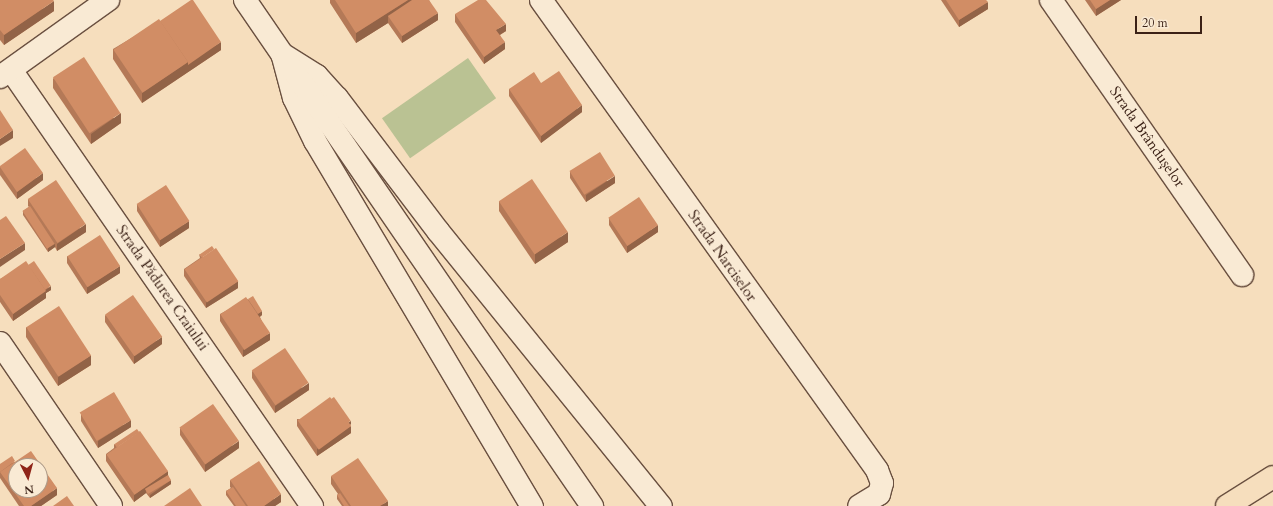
<!DOCTYPE html>
<html>
<head>
<meta charset="utf-8">
<style>
  body { margin:0 }
  #map { position:relative; width:1273px; height:506px; overflow:hidden; background:#f6debd; font-family:Cardo,serif }
  div>[style] { position:absolute }
  .green>* { inset:0; background:#bac293; transform-origin:0 0 }
  .roads { filter:drop-shadow(1px 0 #6a5040) drop-shadow(-1px 0 #6a5040) drop-shadow(0 1px #6a5040) drop-shadow(0 -1px #6a5040) }
  .minor>* { height:22px; margin:-11px; padding:0 11px; transform-origin:11px; border-radius:11px; background:#f9ead4 }
  .secondary>* { height:22px; margin:-11px; padding:0 11px; transform-origin:11px; border-radius:11px; background:#f9ead4 }
  .motorway>* { height:22px; margin:-11px; padding:0 11px; transform-origin:11px; border-radius:11px; background:#f6debd }
  .wall>* { inset:0; background:#b47957 }
  .shaded-wall>* { inset:0; background:#926347 }
  .building>* { inset:0; background:#d18d65; transform-origin:0 0 }
  span { translate:-50% -50%; white-space:nowrap; text-align:center; line-height:1.15; -webkit-text-stroke:3.5px #f9ead4; paint-order:stroke }
  .street-label { font-size:15px; color:#3b2116 }
  .north { position:absolute; left:8px; top:458px; width:40px; height:40px; box-sizing:border-box; background:#f9ead4; border:1px solid #ad9a88; border-radius:50%; rotate:174deg; font-size:11px; font-weight:700; line-height:16px; text-align:center; color:#3b2116 }
  .north::after { content:''; display:block; margin:auto; width:14px; height:18px; background:#8f2418; clip-path:polygon(50% 0,100% 100%,50% 72%,0 100%) }
  .scale { position:absolute; left:1135px; top:16px; width:67px; height:18px; box-sizing:border-box; border:2px solid #3b2116; border-top:0; padding-left:5px; font-size:12px; line-height:14px; white-space:nowrap; color:#3b2116; -webkit-text-stroke:3px #f9ead4; paint-order:stroke }
</style>
</head>
<body>
<div id="map">
  <div class="green">
    <div style="left:468px;top:58px;width:49px;height:105px;rotate:55deg"></div>
  </div>
  <div class="roads">
    <div class="minor">
      <div style="left:541px;top:0;width:578px;rotate:54.44deg"></div>
      <div style="left:877px;top:470px;width:14px;rotate:69deg"></div>
      <div style="left:882px;top:483px;width:11px;rotate:105deg"></div>
      <div style="left:879px;top:494px;width:23px;rotate:149deg"></div>
      <div style="left:1051px;top:0;width:335px;rotate:55.2deg"></div>
      <div style="left:282px;top:54px;width:41px;rotate:32.2deg"></div>
      <div style="left:317px;top:76px;width:30px;rotate:48deg"></div>
      <div style="left:337px;top:98px;width:167px;rotate:52.8deg"></div>
      <div style="left:438px;top:231px;width:354px;rotate:51deg"></div>
      <div style="left:283px;top:57px;width:42px;rotate:75deg"></div>
      <div style="left:294px;top:98px;width:48px;rotate:64deg"></div>
      <div style="left:315px;top:141px;width:425px;rotate:59.3deg"></div>
      <div style="left:11px;top:70px;width:530px;rotate:55.38deg"></div>
      <div style="left:0;top:77px;width:133px;rotate:-35.5deg"></div>
      <div style="left:0;top:343px;width:197px;rotate:55.7deg"></div>
    </div>
    <div class="secondary">
      <div style="left:245px;top:0;width:614px;rotate:55.56deg"></div>
    </div>
    <div class="motorway">
      <div style="left:1227px;top:506px;width:54px;rotate:-32.2deg"></div>
    </div>
  </div>
  <div class="wall">
    <div style="clip-path:polygon(0 0,54px 11px,4px 45px,0 40px)"></div>
    <div style="clip-path:polygon(330px 0,429px 0,438px 20px,402px 43px,388px 23px,356px 43px,330px 3px)"></div>
    <div style="clip-path:polygon(941px 0,986px 0,988px 9px,959px 27px)"></div>
    <div style="clip-path:polygon(1085px 0,1121px 0,1096px 16px)"></div>
    <div style="clip-path:polygon(455px 14px,506px 31px,500px 35px,505px 49px,484px 64px,455px 22px)"></div>
    <div style="clip-path:polygon(160px 21px,221px 50px,142px 103px,113px 59px,113px 49px)"></div>
    <div style="clip-path:polygon(53px 78px,121px 123px,91px 144px,53px 88px)"></div>
    <div style="clip-path:polygon(541px 83px,582px 112px,541px 143px,509px 96px,509px 89px)"></div>
    <div style="clip-path:polygon(0 166px,43px 180px,17px 199px,0 175px)"></div>
    <div style="clip-path:polygon(570px 171px,615px 183px,586px 202px,570px 178px)"></div>
    <div style="clip-path:polygon(28px 199px,86px 232px,57px 251px,55px 247px,48px 252px,23px 215px,23px 211px,29px 207px,28px 206px)"></div>
    <div style="clip-path:polygon(499px 201px,568px 242px,535px 264px,499px 211px)"></div>
    <div style="clip-path:polygon(137px 204px,189px 228px,160px 247px,137px 211px)"></div>
    <div style="clip-path:polygon(609px 218px,658px 232px,627px 253px,609px 225px)"></div>
    <div style="clip-path:polygon(199px 254px,238px 288px,206px 308px,184px 276px,184px 269px,200px 258px)"></div>
    <div style="clip-path:polygon(67px 256px,120px 273px,87px 294px,67px 263px)"></div>
    <div style="clip-path:polygon(28px 265px,51px 290px,46px 293px,46px 298px,13px 321px,0 302px,0 279px)"></div>
    <div style="clip-path:polygon(248px 299px,262px 315px,260px 317px,270px 340px,243px 357px,220px 321px,220px 314px)"></div>
    <div style="clip-path:polygon(105px 315px,162px 344px,134px 364px,105px 322px)"></div>
    <div style="clip-path:polygon(26px 327px,91px 365px,58px 386px,26px 337px)"></div>
    <div style="clip-path:polygon(252px 371px,309px 390px,275px 413px,252px 378px)"></div>
    <div style="clip-path:polygon(81px 414px,131px 427px,98px 448px,81px 421px)"></div>
    <div style="clip-path:polygon(297px 419px,351px 424px,350px 425px,351px 433px,317px 456px,297px 426px)"></div>
    <div style="clip-path:polygon(180px 428px,239px 448px,205px 472px,180px 435px)"></div>
    <div style="clip-path:polygon(114px 444px,168px 475px,171px 484px,150px 498px,146px 493px,134px 502px,106px 461px,106px 454px,114px 448px)"></div>
    <div style="clip-path:polygon(15px 462px,57px 495px,41px 506px,19px 506px,0 478px,0 464px)"></div>
    <div style="clip-path:polygon(331px 476px,388px 506px,342px 506px,337px 499px,337px 495px,338px 494px,331px 484px)"></div>
    <div style="clip-path:polygon(230px 480px,281px 502px,275px 506px,234px 506px,226px 495px,226px 491px,231px 488px,230px 487px)"></div>
  </div>
  <div class="shaded-wall">
    <div style="clip-path:polygon(408px 0,423px 0,388px 16px,388px 23px,356px 43px,356px 33px)"></div>
    <div style="clip-path:polygon(1110px 0,1121px 0,1096px 16px,1096px 9px)"></div>
    <div style="clip-path:polygon(54px 1px,54px 11px,4px 45px,4px 35px)"></div>
    <div style="clip-path:polygon(988px 2px,988px 9px,959px 27px,959px 20px)"></div>
    <div style="clip-path:polygon(438px 13px,438px 20px,402px 43px,402px 36px)"></div>
    <div style="clip-path:polygon(506px 24px,506px 31px,496px 37px,496px 30px)"></div>
    <div style="clip-path:polygon(221px 42px,221px 50px,142px 103px,142px 93px,188px 62px)"></div>
    <div style="clip-path:polygon(505px 42px,505px 49px,484px 64px,484px 57px)"></div>
    <div style="clip-path:polygon(582px 105px,582px 112px,541px 143px,541px 136px)"></div>
    <div style="clip-path:polygon(121px 113px,121px 123px,91px 144px,91px 134px)"></div>
    <div style="clip-path:polygon(13px 130px,13px 138px,0 146px,0 139px)"></div>
    <div style="clip-path:polygon(43px 173px,43px 180px,17px 199px,17px 192px)"></div>
    <div style="clip-path:polygon(615px 176px,615px 183px,586px 202px,586px 195px)"></div>
    <div style="clip-path:polygon(189px 221px,189px 228px,160px 247px,160px 240px)"></div>
    <div style="clip-path:polygon(86px 224px,86px 232px,57px 251px,57px 244px)"></div>
    <div style="clip-path:polygon(658px 225px,658px 232px,627px 253px,627px 246px)"></div>
    <div style="clip-path:polygon(568px 232px,568px 242px,535px 264px,535px 254px)"></div>
    <div style="clip-path:polygon(25px 243px,25px 250px,0 267px,0 259px)"></div>
    <div style="clip-path:polygon(55px 244px,55px 247px,48px 252px,48px 248px)"></div>
    <div style="clip-path:polygon(120px 266px,120px 273px,87px 294px,87px 287px)"></div>
    <div style="clip-path:polygon(238px 281px,238px 288px,206px 308px,206px 301px)"></div>
    <div style="clip-path:polygon(51px 286px,51px 290px,46px 293px,46px 298px,13px 321px,13px 314px)"></div>
    <div style="clip-path:polygon(262px 311px,262px 315px,256px 319px,256px 315px)"></div>
    <div style="clip-path:polygon(270px 333px,270px 340px,243px 357px,243px 350px)"></div>
    <div style="clip-path:polygon(162px 337px,162px 344px,134px 364px,134px 356px)"></div>
    <div style="clip-path:polygon(91px 355px,91px 365px,58px 386px,58px 376px)"></div>
    <div style="clip-path:polygon(309px 383px,309px 390px,275px 413px,275px 406px)"></div>
    <div style="clip-path:polygon(131px 420px,131px 427px,98px 448px,98px 441px)"></div>
    <div style="clip-path:polygon(351px 421px,351px 424px,346px 427px,346px 424px)"></div>
    <div style="clip-path:polygon(351px 426px,351px 433px,317px 456px,317px 449px)"></div>
    <div style="clip-path:polygon(239px 441px,239px 448px,205px 472px,205px 464px)"></div>
    <div style="clip-path:polygon(168px 471px,168px 479px,146px 490px,146px 493px,134px 502px,134px 495px)"></div>
    <div style="clip-path:polygon(171px 480px,171px 484px,150px 498px,150px 495px)"></div>
    <div style="clip-path:polygon(57px 488px,57px 495px,41px 506px,31px 506px)"></div>
    <div style="clip-path:polygon(281px 494px,281px 502px,275px 506px,264px 506px)"></div>
    <div style="clip-path:polygon(388px 501px,388px 506px,380px 506px)"></div>
  </div>
  <div class="building">
    <div style="clip-path:polygon(0 0,53px 0,54px 1px,4px 35px,0 30px)"></div>
    <div style="clip-path:polygon(191px 0,193px 0,221px 42px,188px 65px,188px 62px,160px 21px)"></div>
    <div style="clip-path:polygon(335px 0,408px 0,356px 33px)"></div>
    <div style="clip-path:polygon(412px 0,429px 0,438px 13px,402px 36px,388px 16px)"></div>
    <div style="clip-path:polygon(478px 0,486px 0,506px 24px,496px 30px,505px 42px,484px 57px,455px 14px)"></div>
    <div style="clip-path:polygon(946px 0,986px 0,988px 2px,959px 20px)"></div>
    <div style="clip-path:polygon(1090px 0,1110px 0,1096px 9px)"></div>
    <div style="left:159px;top:19px;width:52px;height:55px;rotate:56deg"></div>
    <div style="left:84px;top:57px;width:67px;height:37px;rotate:57deg"></div>
    <div style="clip-path:polygon(559px 71px,582px 105px,541px 136px,509px 89px,534px 72px,541px 83px)"></div>
    <div style="clip-path:polygon(0 110px,13px 130px,0 139px)"></div>
    <div style="clip-path:polygon(25px 148px,43px 173px,17px 192px,0 167px,0 166px)"></div>
    <div style="left:600px;top:152px;width:28px;height:36px;rotate:58deg"></div>
    <div style="left:532px;top:179px;width:64px;height:40px;rotate:56deg"></div>
    <div style="left:56px;top:180px;width:53px;height:34px;rotate:56deg"></div>
    <div style="left:166px;top:185px;width:43px;height:35px;rotate:57deg"></div>
    <div style="left:639px;top:197px;width:34px;height:37px;rotate:56deg"></div>
    <div style="left:30px;top:206px;width:45px;height:9px;rotate:57deg"></div>
    <div style="clip-path:polygon(6px 216px,25px 243px,0 259px,0 220px)"></div>
    <div style="left:100px;top:235px;width:37px;height:39px;rotate:57deg"></div>
    <div style="left:212px;top:246px;width:4px;height:15px;rotate:56deg"></div>
    <div style="left:216px;top:248px;width:40px;height:38px;rotate:56deg"></div>
    <div style="clip-path:polygon(26px 261px,46px 291px,13px 314px,0 295px,0 279px)"></div>
    <div style="left:34px;top:261px;width:30px;height:7px;rotate:56deg"></div>
    <div style="left:133px;top:295px;width:51px;height:34px;rotate:55deg"></div>
    <div style="clip-path:polygon(253px 296px,262px 311px,258px 314px,248px 299px)"></div>
    <div style="left:246px;top:297px;width:43px;height:31px;rotate:56deg"></div>
    <div style="left:59px;top:306px;width:59px;height:39px;rotate:57deg"></div>
    <div style="left:285px;top:348px;width:42px;height:40px;rotate:56deg"></div>
    <div style="left:114px;top:392px;width:33px;height:40px;rotate:59deg"></div>
    <div style="left:330px;top:397px;width:36px;height:40px;rotate:54deg"></div>
    <div style="left:334px;top:397px;width:29px;height:4px;rotate:55deg"></div>
    <div style="left:213px;top:404px;width:45px;height:41px;rotate:55deg"></div>
    <div style="left:137px;top:429px;width:4px;height:27px;rotate:56deg"></div>
    <div style="left:140px;top:431px;width:49px;height:41px;rotate:55deg"></div>
    <div style="clip-path:polygon(evenodd,31px 451px,57px 488px,31px 506px,24px 506px,0 472px,31px 451px,16px 466px,40px 466px,40px 490px,16px 490px,16px 466px)"></div>
    <div style="clip-path:polygon(12px 456px,15px 461px,0 472px,0 475px,0 464px)"></div>
    <div style="clip-path:polygon(358px 458px,388px 501px,380px 506px,351px 506px,331px 476px)"></div>
    <div style="clip-path:polygon(259px 461px,281px 494px,264px 506px,248px 506px,230px 480px)"></div>
    <div style="left:168px;top:475px;width:6px;height:27px;rotate:59deg"></div>
    <div style="clip-path:polygon(233px 487px,246px 506px,236px 506px,226px 491px)"></div>
    <div style="clip-path:polygon(190px 488px,202px 506px,164px 506px)"></div>
    <div style="clip-path:polygon(340px 493px,349px 506px,344px 506px,337px 495px)"></div>
    <div style="clip-path:polygon(67px 496px,74px 506px,53px 506px)"></div>
  </div>
  <div class="street-label">
    <span style="left:1147px;top:137px;rotate:55deg">Strada Brândușelor</span>
    <span style="left:722px;top:256px;rotate:55deg">Strada Narciselor</span>
    <span style="left:162px;top:288px;rotate:55deg">Strada Pădurea Craiului</span>
  </div>
  <div class="north">N</div>
  <div class="scale">20 m</div>
</div>
</body>
</html>
